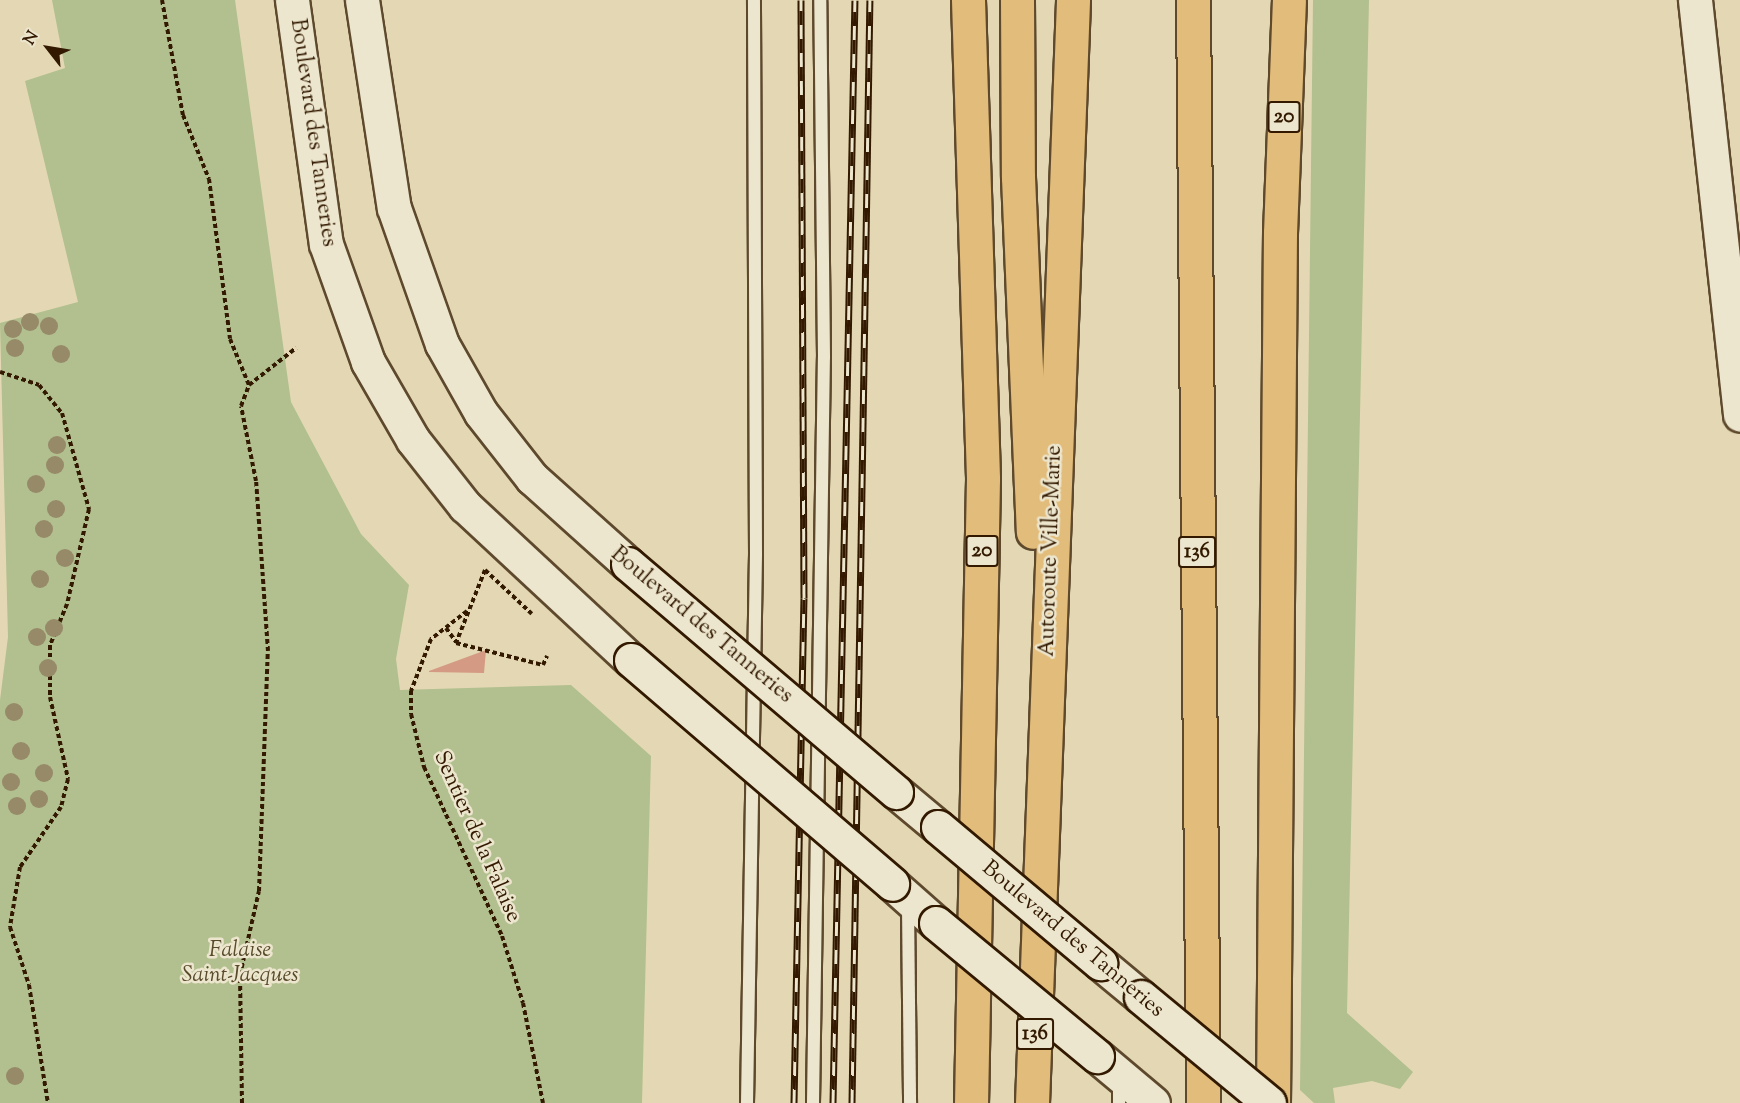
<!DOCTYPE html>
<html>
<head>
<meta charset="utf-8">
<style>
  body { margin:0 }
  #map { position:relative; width:1740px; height:1103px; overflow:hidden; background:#e3d8b3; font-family:"Sorts Mill Goudy",serif }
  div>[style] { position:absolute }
  .green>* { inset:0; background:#b2bf8e }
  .building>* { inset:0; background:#d59a84 }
  .path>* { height:4px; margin-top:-2px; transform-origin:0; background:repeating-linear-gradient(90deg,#321900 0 4.5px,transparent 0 7.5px) }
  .roads { filter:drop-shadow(2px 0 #5e492d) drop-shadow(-2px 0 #5e492d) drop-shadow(0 2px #5e492d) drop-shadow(0 -2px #5e492d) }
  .lane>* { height:12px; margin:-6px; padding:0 6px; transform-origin:6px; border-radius:6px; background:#ede6ce }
  .secondary>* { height:33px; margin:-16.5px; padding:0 16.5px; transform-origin:16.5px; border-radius:16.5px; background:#ede6ce }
  .highway>* { height:33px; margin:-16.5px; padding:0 16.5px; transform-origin:16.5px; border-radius:16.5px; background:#e2bc7a }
  .rail>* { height:7px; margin-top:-3.5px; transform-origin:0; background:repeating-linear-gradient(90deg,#ede6ce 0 14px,#321900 0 28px); box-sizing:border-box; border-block:2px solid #321900 }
  .bridges { filter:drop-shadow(2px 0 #321900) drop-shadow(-2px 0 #321900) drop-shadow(0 2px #321900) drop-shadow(0 -2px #321900) }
  .secondary-bridge>* { height:33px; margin:-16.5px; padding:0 16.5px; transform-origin:16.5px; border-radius:16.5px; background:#ede6ce }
  .trees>* { width:18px; height:18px; margin:-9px; border-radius:50%; background:#978a68 }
  span { translate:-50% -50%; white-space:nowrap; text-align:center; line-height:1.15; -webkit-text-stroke:5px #ede6ce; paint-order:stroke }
  .shield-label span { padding:2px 4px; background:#ede6ce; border:2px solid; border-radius:4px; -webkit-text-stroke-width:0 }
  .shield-label { font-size:21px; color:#321900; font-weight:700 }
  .street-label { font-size:22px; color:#321900 }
  .park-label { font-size:22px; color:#584b2b; font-style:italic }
  .north { position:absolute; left:18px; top:18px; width:60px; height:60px; -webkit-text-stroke:4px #ede6ce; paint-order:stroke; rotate:301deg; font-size:16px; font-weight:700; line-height:24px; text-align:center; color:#321900 }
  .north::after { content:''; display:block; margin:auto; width:21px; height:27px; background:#321900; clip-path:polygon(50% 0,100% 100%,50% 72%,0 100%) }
</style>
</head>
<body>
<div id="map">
  <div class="green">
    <div style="clip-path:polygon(52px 0,235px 0,291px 402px,361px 534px,409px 585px,396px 659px,400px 690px,571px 685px,651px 756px,642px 1103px,0 1103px,0 700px,8px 637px,0 323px,78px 302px,25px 81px,65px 68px)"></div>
    <div style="clip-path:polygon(1313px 0,1369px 0,1347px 1013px,1413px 1072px,1400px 1089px,1372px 1081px,1333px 1088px,1335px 1103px,1314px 1103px,1300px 1090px)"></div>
  </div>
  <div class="building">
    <div style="clip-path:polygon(486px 650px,484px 673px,429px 672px,429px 671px)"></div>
  </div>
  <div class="path">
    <div style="left:162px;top:0;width:117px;rotate:79.7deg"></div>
    <div style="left:183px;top:115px;width:69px;rotate:67.9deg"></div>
    <div style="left:209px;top:179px;width:161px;rotate:82.5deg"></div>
    <div style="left:230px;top:339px;width:50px;rotate:67.6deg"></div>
    <div style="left:0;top:372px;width:41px;rotate:18.4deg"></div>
    <div style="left:39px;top:385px;width:36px;rotate:51deg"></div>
    <div style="left:62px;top:413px;width:100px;rotate:74.3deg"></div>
    <div style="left:89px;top:509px;width:98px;rotate:103deg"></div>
    <div style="left:67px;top:604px;width:44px;rotate:112.5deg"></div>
    <div style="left:50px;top:645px;width:52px;rotate:90deg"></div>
    <div style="left:50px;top:697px;width:84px;rotate:77.6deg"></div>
    <div style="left:68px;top:779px;width:29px;rotate:104deg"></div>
    <div style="left:61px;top:807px;width:73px;rotate:124.3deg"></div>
    <div style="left:20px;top:867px;width:61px;rotate:99.5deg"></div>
    <div style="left:10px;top:927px;width:61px;rotate:71.9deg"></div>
    <div style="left:29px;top:985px;width:120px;rotate:80.9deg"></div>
    <div style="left:485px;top:570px;width:64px;rotate:43.1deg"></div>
    <div style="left:485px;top:570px;width:79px;rotate:111.7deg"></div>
    <div style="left:456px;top:643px;width:90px;rotate:14.2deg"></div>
    <div style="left:543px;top:665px;width:10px;rotate:-66deg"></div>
    <div style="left:467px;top:611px;width:46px;rotate:142.1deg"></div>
    <div style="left:431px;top:639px;width:56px;rotate:111deg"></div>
    <div style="left:411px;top:691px;width:23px;rotate:90deg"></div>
    <div style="left:411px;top:714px;width:55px;rotate:76.2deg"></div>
    <div style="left:424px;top:767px;width:186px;rotate:65.2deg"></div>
    <div style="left:502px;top:936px;width:70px;rotate:72.6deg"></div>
    <div style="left:523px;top:1003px;width:102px;rotate:78.7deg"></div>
    <div style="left:446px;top:628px;width:17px;rotate:54deg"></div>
    <div style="left:242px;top:1103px;width:128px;rotate:-90.9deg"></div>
    <div style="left:240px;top:975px;width:86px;rotate:-77.3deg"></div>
    <div style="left:259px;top:891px;width:240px;rotate:-87.9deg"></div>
    <div style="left:268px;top:651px;width:170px;rotate:-94deg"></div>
    <div style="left:256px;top:481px;width:76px;rotate:-101.3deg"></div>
    <div style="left:241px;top:406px;width:22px;rotate:-69deg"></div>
    <div style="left:249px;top:385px;width:60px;rotate:-38.2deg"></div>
  </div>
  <div class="roads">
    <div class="lane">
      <div style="left:908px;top:905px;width:198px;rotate:89.4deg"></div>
      <div style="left:747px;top:1103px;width:549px;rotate:-89.06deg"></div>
      <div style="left:756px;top:554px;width:554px;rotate:-90.21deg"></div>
      <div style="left:813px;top:1103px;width:746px;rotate:-89.16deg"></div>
      <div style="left:824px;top:357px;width:357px;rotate:-90.6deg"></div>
      <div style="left:1119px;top:1103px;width:23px;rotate:-90deg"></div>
    </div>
    <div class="secondary">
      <div style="left:292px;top:0;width:246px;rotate:82.1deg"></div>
      <div style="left:326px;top:244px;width:125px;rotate:70.4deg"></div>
      <div style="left:368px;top:362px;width:90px;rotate:60deg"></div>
      <div style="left:413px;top:440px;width:84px;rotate:51.8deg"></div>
      <div style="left:465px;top:506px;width:226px;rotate:42.9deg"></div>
      <div style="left:362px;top:0;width:210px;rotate:81.3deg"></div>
      <div style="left:394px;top:208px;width:144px;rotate:70.6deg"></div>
      <div style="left:442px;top:344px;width:79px;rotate:60.5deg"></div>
      <div style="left:481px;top:413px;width:83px;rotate:51.9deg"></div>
      <div style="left:532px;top:478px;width:129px;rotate:41.9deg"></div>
      <div style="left:1695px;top:0;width:417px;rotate:83.8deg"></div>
      <div style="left:896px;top:792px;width:55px;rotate:39.8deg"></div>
      <div style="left:892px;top:884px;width:59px;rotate:41.6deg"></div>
      <div style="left:1100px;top:963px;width:53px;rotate:39.7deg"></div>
      <div style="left:1097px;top:1056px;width:73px;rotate:40deg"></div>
    </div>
    <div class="highway">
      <div style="left:968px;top:0;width:479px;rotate:88.2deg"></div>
      <div style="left:983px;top:479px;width:624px;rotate:91.1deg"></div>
      <div style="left:1017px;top:0;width:177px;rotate:89.7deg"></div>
      <div style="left:1018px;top:177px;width:355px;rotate:87.6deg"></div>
      <div style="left:1193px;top:0;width:1103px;rotate:89.48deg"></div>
      <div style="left:1032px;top:1103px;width:1104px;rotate:-87.87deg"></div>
      <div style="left:1273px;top:1103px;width:870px;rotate:-89.54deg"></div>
      <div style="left:1280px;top:233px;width:233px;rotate:-87.8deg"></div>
    </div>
  </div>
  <div class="rail">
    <div style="left:794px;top:1103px;width:505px;rotate:-88.87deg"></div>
    <div style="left:804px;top:598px;width:598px;rotate:-90.29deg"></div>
    <div style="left:833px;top:1103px;width:1103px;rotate:-88.86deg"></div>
    <div style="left:852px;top:1103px;width:1103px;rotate:-89.07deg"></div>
  </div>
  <div class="bridges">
    <div class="secondary-bridge">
      <div style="left:628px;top:564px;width:352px;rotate:40.4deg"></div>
      <div style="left:631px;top:660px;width:344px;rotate:40.6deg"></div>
      <div style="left:938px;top:827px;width:212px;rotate:40deg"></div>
      <div style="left:936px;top:923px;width:209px;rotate:39.6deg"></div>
      <div style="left:1141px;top:997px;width:166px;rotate:39.6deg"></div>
    </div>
  </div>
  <div class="trees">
    <div style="left:30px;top:322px"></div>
    <div style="left:49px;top:326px"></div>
    <div style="left:13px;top:329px"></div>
    <div style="left:15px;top:348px"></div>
    <div style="left:61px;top:354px"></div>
    <div style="left:57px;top:445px"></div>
    <div style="left:55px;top:465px"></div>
    <div style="left:36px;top:484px"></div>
    <div style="left:56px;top:509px"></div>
    <div style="left:44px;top:529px"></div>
    <div style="left:65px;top:558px"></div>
    <div style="left:40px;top:579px"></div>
    <div style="left:54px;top:628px"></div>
    <div style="left:37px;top:637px"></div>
    <div style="left:48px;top:668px"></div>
    <div style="left:14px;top:712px"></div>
    <div style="left:21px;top:751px"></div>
    <div style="left:44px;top:773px"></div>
    <div style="left:11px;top:782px"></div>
    <div style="left:39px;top:799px"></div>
    <div style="left:17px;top:806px"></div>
    <div style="left:15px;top:1076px"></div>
  </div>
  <div class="shield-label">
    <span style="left:1284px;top:117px">20</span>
    <span style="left:982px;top:551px">20</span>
    <span style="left:1197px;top:552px">136</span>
    <span style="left:1035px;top:1034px">136</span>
  </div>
  <div class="street-label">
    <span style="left:312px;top:133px;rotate:82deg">Boulevard des Tanneries</span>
    <span style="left:1052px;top:551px;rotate:-88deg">Autoroute Ville-Marie</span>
    <span style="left:701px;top:626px;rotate:40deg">Boulevard des Tanneries</span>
    <span style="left:476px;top:837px;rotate:66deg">Sentier de la Falaise</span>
    <span style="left:1072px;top:940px;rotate:40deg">Boulevard des Tanneries</span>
  </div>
  <div class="park-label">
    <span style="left:240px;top:964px">Falaise<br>Saint-Jacques</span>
  </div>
  <div class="north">N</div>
</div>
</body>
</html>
